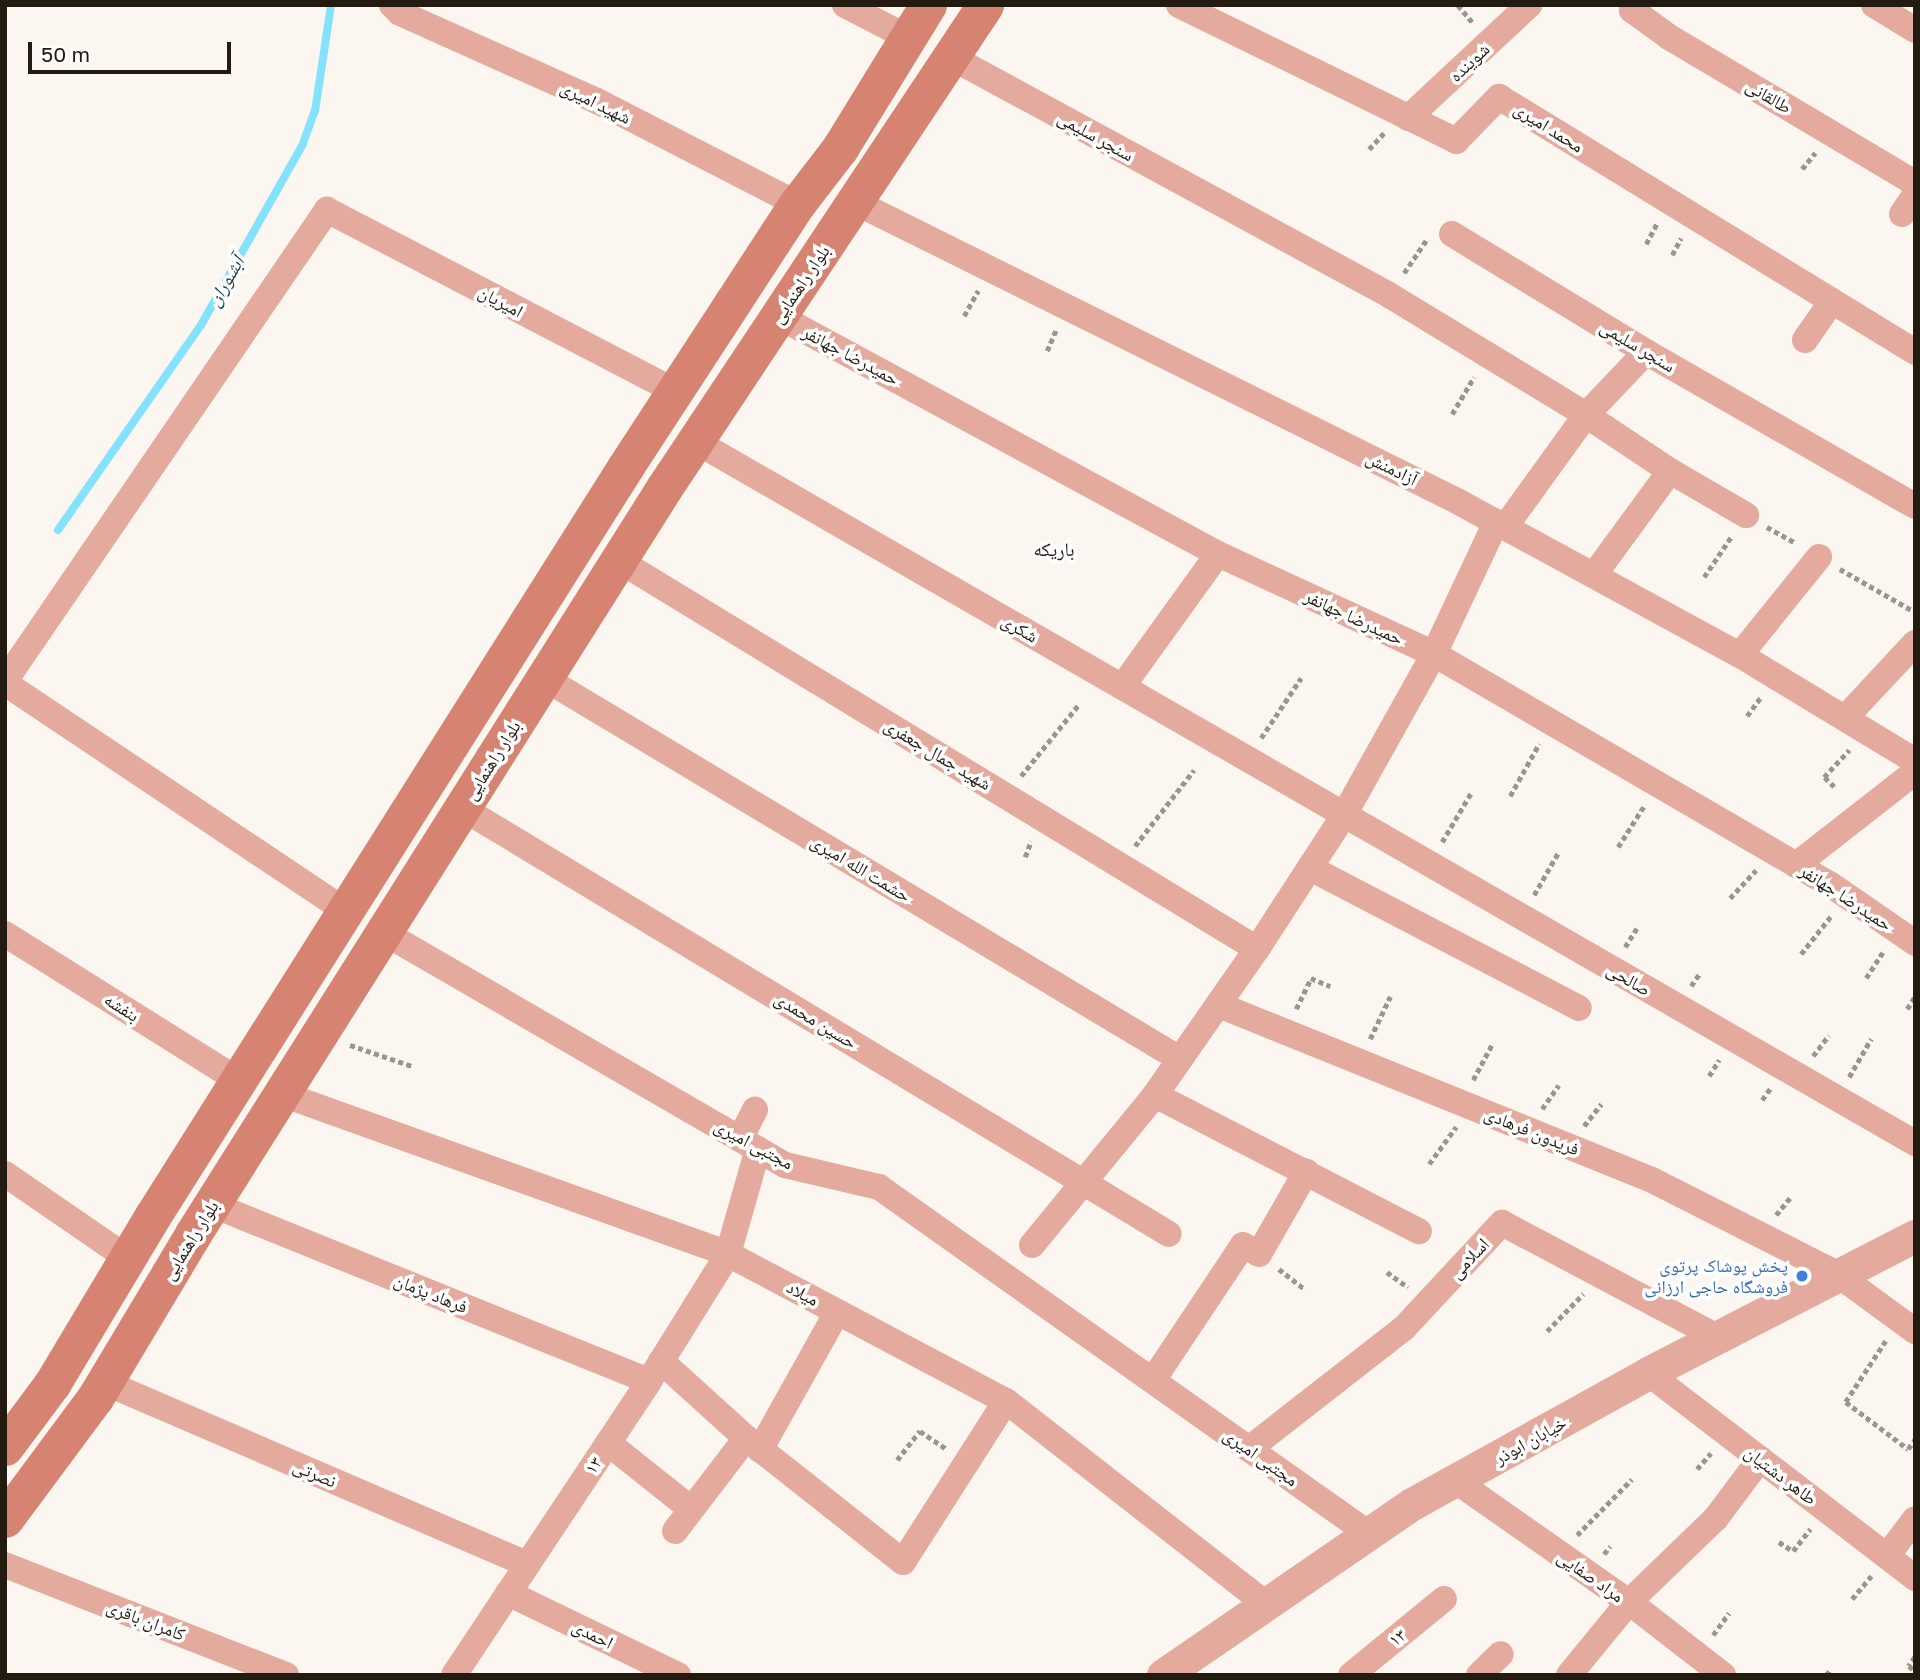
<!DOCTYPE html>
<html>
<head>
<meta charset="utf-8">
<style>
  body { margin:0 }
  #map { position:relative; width:1920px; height:1680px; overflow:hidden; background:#fbf6f0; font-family:"Golos Text","Noto Naskh Arabic",sans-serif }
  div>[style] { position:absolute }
  .stream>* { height:8px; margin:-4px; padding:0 4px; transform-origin:4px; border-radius:4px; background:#84e2ff }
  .path>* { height:4.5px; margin-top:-2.25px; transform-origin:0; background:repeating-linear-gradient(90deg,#9c958d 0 5px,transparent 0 8.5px) }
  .minor>* { height:26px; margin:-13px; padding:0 13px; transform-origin:13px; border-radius:13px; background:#e4aa9d }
  .tertiary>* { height:33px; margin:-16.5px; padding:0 16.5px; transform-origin:16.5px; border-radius:16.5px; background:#e4aa9d }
  .secondary>* { height:37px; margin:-18.5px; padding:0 18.5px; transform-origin:18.5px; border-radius:18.5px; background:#d68371 }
  .dots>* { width:19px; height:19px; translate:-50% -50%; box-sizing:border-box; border:4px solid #fff; border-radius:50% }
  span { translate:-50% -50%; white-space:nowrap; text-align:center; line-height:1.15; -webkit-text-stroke:7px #fff; paint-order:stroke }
  .street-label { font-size:18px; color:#241b10 }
  .shop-label { font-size:18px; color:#366cbe }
  .right { translate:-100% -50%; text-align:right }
  .water-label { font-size:19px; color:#1b4552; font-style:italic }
  .neighbourhood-label { font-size:19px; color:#241b10 }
  .frame { position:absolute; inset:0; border:7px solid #241b10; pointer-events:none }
  .scale { position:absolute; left:28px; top:42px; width:203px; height:32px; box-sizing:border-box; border:4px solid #241b10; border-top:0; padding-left:9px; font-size:21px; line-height:24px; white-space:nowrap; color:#241b10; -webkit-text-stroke:5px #fff; paint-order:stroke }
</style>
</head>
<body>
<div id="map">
  <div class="stream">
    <div style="left:58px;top:530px;width:250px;rotate:-55.1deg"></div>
    <div style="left:201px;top:325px;width:206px;rotate:-60.6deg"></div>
    <div style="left:302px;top:146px;width:37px;rotate:-70deg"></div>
    <div style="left:315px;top:111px;width:107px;rotate:-81.4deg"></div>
  </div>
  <div class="path">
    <div style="left:1458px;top:5px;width:23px;rotate:50deg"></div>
    <div style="left:1369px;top:149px;width:22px;rotate:-47deg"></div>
    <div style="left:1802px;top:169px;width:21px;rotate:-51deg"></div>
    <div style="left:1646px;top:244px;width:24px;rotate:-62deg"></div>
    <div style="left:1672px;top:255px;width:19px;rotate:-62deg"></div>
    <div style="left:1404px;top:273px;width:40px;rotate:-56deg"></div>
    <div style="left:964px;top:316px;width:29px;rotate:-61deg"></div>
    <div style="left:1047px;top:351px;width:23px;rotate:-67deg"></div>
    <div style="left:1452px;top:414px;width:43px;rotate:-59.3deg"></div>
    <div style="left:1767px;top:527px;width:33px;rotate:29deg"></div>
    <div style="left:1840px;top:569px;width:86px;rotate:29.8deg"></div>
    <div style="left:1704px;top:577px;width:48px;rotate:-56deg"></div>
    <div style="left:1747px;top:716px;width:24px;rotate:-54deg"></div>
    <div style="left:1261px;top:738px;width:72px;rotate:-56.3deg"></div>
    <div style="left:1021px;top:776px;width:92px;rotate:-51.1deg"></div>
    <div style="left:1834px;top:787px;width:14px;rotate:-135deg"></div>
    <div style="left:1824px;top:777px;width:37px;rotate:-47deg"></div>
    <div style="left:1510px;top:796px;width:60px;rotate:-60.9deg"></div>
    <div style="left:1442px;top:842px;width:57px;rotate:-59.4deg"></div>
    <div style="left:1135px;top:846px;width:96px;rotate:-52.2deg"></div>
    <div style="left:1618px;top:847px;width:49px;rotate:-57.6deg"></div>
    <div style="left:1025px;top:857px;width:17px;rotate:-69deg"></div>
    <div style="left:1534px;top:895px;width:48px;rotate:-60.3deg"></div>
    <div style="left:1730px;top:898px;width:38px;rotate:-47deg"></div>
    <div style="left:1625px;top:947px;width:22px;rotate:-58deg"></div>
    <div style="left:1801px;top:954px;width:48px;rotate:-51.7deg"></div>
    <div style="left:1866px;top:978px;width:31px;rotate:-57deg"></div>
    <div style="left:1691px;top:986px;width:14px;rotate:-56deg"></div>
    <div style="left:1296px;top:1009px;width:34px;rotate:-64deg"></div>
    <div style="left:1311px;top:978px;width:21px;rotate:23deg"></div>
    <div style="left:1907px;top:1009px;width:15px;rotate:-58deg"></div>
    <div style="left:1370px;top:1039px;width:47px;rotate:-64.5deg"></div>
    <div style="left:350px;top:1045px;width:65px;rotate:18.7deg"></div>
    <div style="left:1813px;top:1056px;width:26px;rotate:-53deg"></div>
    <div style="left:1709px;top:1076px;width:19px;rotate:-58deg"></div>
    <div style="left:1849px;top:1077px;width:44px;rotate:-59.9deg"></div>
    <div style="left:1473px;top:1080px;width:40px;rotate:-62deg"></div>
    <div style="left:1762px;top:1100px;width:14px;rotate:-54deg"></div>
    <div style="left:1542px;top:1109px;width:29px;rotate:-55deg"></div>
    <div style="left:1584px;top:1126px;width:28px;rotate:-52deg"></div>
    <div style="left:1429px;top:1164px;width:46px;rotate:-53.9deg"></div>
    <div style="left:1776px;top:1215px;width:22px;rotate:-51deg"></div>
    <div style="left:1279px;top:1269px;width:34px;rotate:38deg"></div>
    <div style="left:1387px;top:1272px;width:26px;rotate:36deg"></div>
    <div style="left:1547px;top:1331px;width:52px;rotate:-45.8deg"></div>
    <div style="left:1886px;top:1341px;width:73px;rotate:123.3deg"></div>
    <div style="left:1846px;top:1402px;width:78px;rotate:37.2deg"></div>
    <div style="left:1908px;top:1449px;width:12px;rotate:-55deg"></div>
    <div style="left:897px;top:1460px;width:37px;rotate:-52deg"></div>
    <div style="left:920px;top:1431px;width:32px;rotate:34deg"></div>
    <div style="left:1697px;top:1469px;width:21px;rotate:-49deg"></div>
    <div style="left:1577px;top:1535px;width:78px;rotate:-45.5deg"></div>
    <div style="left:1779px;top:1542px;width:17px;rotate:33deg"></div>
    <div style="left:1793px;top:1551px;width:28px;rotate:-52deg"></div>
    <div style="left:1604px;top:1554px;width:10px;rotate:-53deg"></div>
    <div style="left:1852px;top:1599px;width:30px;rotate:-50deg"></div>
    <div style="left:1713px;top:1635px;width:27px;rotate:-54deg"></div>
    <div style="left:1915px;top:1657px;width:11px;rotate:124deg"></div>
    <div style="left:1909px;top:1666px;width:8px;rotate:40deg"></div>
    <div style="left:1826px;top:1675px;width:8px;rotate:-50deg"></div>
  </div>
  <div class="minor">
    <div style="left:392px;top:5px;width:11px;rotate:45deg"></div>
    <div style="left:400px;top:13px;width:216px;rotate:24.1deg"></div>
    <div style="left:597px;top:101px;width:225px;rotate:27.2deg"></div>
    <div style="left:845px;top:5px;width:70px;rotate:27.3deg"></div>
    <div style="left:1179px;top:5px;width:309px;rotate:26.1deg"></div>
    <div style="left:1456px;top:141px;width:62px;rotate:-45.7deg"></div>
    <div style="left:1499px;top:97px;width:488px;rotate:31.5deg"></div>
    <div style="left:1638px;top:5px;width:8px;rotate:140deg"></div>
    <div style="left:1632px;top:10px;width:46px;rotate:36.1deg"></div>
    <div style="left:1669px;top:37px;width:286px;rotate:30.7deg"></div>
    <div style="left:1874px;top:5px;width:48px;rotate:31.4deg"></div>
    <div style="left:951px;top:57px;width:498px;rotate:28.5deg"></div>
    <div style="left:1389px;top:295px;width:231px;rotate:31.3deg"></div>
    <div style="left:1586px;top:415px;width:101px;rotate:33.7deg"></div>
    <div style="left:1670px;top:471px;width:88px;rotate:30.1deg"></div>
    <div style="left:1408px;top:118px;width:166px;rotate:-43deg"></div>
    <div style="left:855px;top:202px;width:672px;rotate:26.41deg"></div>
    <div style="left:1457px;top:501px;width:322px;rotate:28.6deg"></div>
    <div style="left:1740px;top:655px;width:205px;rotate:31.2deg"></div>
    <div style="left:1902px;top:214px;width:23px;rotate:-56deg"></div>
    <div style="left:1452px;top:234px;width:227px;rotate:31.3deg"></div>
    <div style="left:1646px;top:352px;width:310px;rotate:29.8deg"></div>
    <div style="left:778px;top:316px;width:500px;rotate:28.41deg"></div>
    <div style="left:1218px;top:554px;width:238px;rotate:24.8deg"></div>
    <div style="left:1434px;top:654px;width:459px;rotate:30.2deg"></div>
    <div style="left:1831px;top:885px;width:102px;rotate:34.6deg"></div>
    <div style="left:1805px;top:340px;width:47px;rotate:-55.3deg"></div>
    <div style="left:695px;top:441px;width:1408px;rotate:29.92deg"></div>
    <div style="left:1505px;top:527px;width:138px;rotate:-54.1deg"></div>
    <div style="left:1586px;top:415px;width:87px;rotate:-46.4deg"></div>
    <div style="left:618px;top:560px;width:748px;rotate:31.33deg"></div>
    <div style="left:1594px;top:575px;width:129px;rotate:-53.8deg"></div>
    <div style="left:1740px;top:655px;width:126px;rotate:-51.1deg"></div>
    <div style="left:544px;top:678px;width:739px;rotate:30.94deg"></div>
    <div style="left:5px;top:681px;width:571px;rotate:-55.64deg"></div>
    <div style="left:327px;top:210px;width:394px;rotate:27.5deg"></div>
    <div style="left:5px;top:683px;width:409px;rotate:33.8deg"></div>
    <div style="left:1122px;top:687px;width:164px;rotate:-54.2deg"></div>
    <div style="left:1845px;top:718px;width:103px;rotate:-47deg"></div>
    <div style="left:462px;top:808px;width:825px;rotate:31.07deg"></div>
    <div style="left:1796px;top:865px;width:151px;rotate:-38deg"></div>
    <div style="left:1310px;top:868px;width:303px;rotate:27.5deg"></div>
    <div style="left:383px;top:932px;width:465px;rotate:30.1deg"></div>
    <div style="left:785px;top:1165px;width:97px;rotate:13.2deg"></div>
    <div style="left:879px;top:1187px;width:600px;rotate:35.3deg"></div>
    <div style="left:5px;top:934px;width:275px;rotate:32.1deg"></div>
    <div style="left:1219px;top:1005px;width:467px;rotate:22deg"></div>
    <div style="left:1652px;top:1180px;width:208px;rotate:26.9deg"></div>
    <div style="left:1837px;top:1274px;width:97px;rotate:36.2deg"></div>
    <div style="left:282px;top:1094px;width:474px;rotate:19.7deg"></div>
    <div style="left:728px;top:1254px;width:314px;rotate:27.9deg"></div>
    <div style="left:1006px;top:1401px;width:328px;rotate:38deg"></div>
    <div style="left:1155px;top:1095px;width:297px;rotate:27.3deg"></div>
    <div style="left:740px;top:1139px;width:33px;rotate:-63deg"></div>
    <div style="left:5px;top:1174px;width:148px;rotate:34.5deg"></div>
    <div style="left:213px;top:1205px;width:470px;rotate:22deg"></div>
    <div style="left:1032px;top:1245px;width:194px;rotate:-50.6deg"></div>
    <div style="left:1155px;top:1095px;width:178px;rotate:-55.1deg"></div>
    <div style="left:1257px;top:949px;width:160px;rotate:-57deg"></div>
    <div style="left:1344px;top:815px;width:184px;rotate:-60.8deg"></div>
    <div style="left:1434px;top:654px;width:146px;rotate:-64.8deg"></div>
    <div style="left:661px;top:1361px;width:115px;rotate:42.2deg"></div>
    <div style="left:1648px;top:1373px;width:337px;rotate:37.5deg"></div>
    <div style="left:1153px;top:1380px;width:162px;rotate:-56.3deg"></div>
    <div style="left:1243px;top:1245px;width:18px;rotate:29deg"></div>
    <div style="left:1259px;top:1254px;width:95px;rotate:-60.2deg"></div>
    <div style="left:104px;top:1382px;width:460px;rotate:23.3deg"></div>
    <div style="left:608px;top:1443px;width:106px;rotate:38.5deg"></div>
    <div style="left:1249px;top:1449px;width:197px;rotate:-38deg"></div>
    <div style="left:1404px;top:1328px;width:144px;rotate:-47deg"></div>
    <div style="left:1502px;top:1223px;width:243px;rotate:27.9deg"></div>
    <div style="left:760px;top:1450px;width:158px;rotate:-60.8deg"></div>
    <div style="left:1456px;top:1481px;width:211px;rotate:35deg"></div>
    <div style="left:1629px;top:1602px;width:119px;rotate:37.8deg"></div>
    <div style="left:675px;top:1531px;width:117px;rotate:-52.6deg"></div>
    <div style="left:746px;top:1438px;width:200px;rotate:38.3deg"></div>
    <div style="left:903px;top:1562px;width:191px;rotate:-57.4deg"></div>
    <div style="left:1887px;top:1556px;width:46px;rotate:-52.9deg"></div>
    <div style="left:5px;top:1565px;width:302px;rotate:21.4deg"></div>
    <div style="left:508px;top:1593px;width:189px;rotate:25.8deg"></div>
    <div style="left:454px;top:1675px;width:353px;rotate:-56.4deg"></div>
    <div style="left:649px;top:1381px;width:150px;rotate:-58.1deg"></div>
    <div style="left:728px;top:1254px;width:109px;rotate:-74.1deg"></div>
    <div style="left:1351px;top:1675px;width:120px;rotate:-39.3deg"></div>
    <div style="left:1479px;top:1675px;width:30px;rotate:-44deg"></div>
    <div style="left:1569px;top:1675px;width:94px;rotate:-50.6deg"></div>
    <div style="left:1629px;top:1602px;width:121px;rotate:-44deg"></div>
    <div style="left:1716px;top:1518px;width:74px;rotate:-53.3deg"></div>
  </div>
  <div class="tertiary">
    <div style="left:1163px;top:1675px;width:302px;rotate:-34.5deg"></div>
    <div style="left:1412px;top:1504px;width:270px;rotate:-29deg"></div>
    <div style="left:1648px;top:1373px;width:300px;rotate:-27.2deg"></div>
  </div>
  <div class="secondary">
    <div style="left:5px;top:1447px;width:79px;rotate:-53.3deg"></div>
    <div style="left:52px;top:1384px;width:195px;rotate:-59.1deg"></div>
    <div style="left:152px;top:1217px;width:888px;rotate:-57.74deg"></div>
    <div style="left:626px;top:466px;width:313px;rotate:-56.9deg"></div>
    <div style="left:797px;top:204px;width:71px;rotate:-52.5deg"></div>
    <div style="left:840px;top:148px;width:168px;rotate:-58.4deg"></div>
    <div style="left:5px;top:1519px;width:151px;rotate:-53.4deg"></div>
    <div style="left:95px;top:1398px;width:191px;rotate:-59.1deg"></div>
    <div style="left:193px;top:1234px;width:882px;rotate:-57.73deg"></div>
    <div style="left:664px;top:488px;width:580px;rotate:-56.39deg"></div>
  </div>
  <div class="dots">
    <div style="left:1802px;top:1276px;background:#3f7fe0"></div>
  </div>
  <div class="street-label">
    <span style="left:1469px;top:62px;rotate:-43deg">شوینده</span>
    <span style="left:1769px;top:96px;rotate:31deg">طالقانی</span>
    <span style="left:596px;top:102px;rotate:26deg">شهید امیری</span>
    <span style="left:1549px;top:127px;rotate:32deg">محمد امیری</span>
    <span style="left:1096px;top:136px;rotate:29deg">سنجر سلیمی</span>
    <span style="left:800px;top:284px;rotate:-56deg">بلوار راهنمایی</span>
    <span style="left:501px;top:301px;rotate:28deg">امیریان</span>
    <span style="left:1638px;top:346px;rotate:31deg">سنجر سلیمی</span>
    <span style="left:851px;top:355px;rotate:28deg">حمیدرضا جهانفر</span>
    <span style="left:1392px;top:468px;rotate:26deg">آزادمنش</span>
    <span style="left:1354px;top:617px;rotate:25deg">حمیدرضا جهانفر</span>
    <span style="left:1020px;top:628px;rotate:30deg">شکری</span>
    <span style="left:938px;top:754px;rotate:31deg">شهید جمال جعفری</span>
    <span style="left:492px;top:760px;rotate:-58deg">بلوار راهنمایی</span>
    <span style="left:861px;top:868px;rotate:31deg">حشمت الله امیری</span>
    <span style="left:1846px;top:897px;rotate:33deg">حمیدرضا جهانفر</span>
    <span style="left:1629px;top:979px;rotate:30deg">صالحی</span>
    <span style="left:122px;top:1007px;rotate:32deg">بنفشه</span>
    <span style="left:816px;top:1020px;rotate:31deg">حسین محمدی</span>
    <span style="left:1532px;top:1131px;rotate:22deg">فریدون فرهادی</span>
    <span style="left:754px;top:1144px;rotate:28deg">مجتبی امیری</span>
    <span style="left:190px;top:1240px;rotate:-58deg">بلوار راهنمایی</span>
    <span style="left:1469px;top:1258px;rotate:-47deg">اسلامی</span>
    <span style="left:431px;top:1293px;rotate:22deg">فرهاد پژمان</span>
    <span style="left:803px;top:1293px;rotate:28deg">میلاد</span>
    <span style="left:1530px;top:1440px;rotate:-29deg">خیابان ابوذر</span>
    <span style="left:1261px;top:1457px;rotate:35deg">مجتبی امیری</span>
    <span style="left:593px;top:1465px;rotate:-56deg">۱۳</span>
    <span style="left:315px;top:1473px;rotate:23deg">نصرتی</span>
    <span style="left:1781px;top:1475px;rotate:37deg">طاهر دشتیان</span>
    <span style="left:1591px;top:1576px;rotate:35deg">مراد صفایی</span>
    <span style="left:146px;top:1620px;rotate:21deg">کامران باقری</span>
    <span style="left:593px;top:1634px;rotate:26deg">احمدی</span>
    <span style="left:1397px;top:1637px;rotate:-39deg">۱۳</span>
  </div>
  <div class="shop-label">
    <span class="right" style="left:1788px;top:1276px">پخش پوشاک پرتوی<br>فروشگاه حاجی ارزانی</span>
  </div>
  <div class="water-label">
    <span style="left:225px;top:281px;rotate:-60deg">آبشوران</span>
  </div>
  <div class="neighbourhood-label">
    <span style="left:1054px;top:549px">باریکه</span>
  </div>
  <div class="frame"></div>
  <div class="scale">50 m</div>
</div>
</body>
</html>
